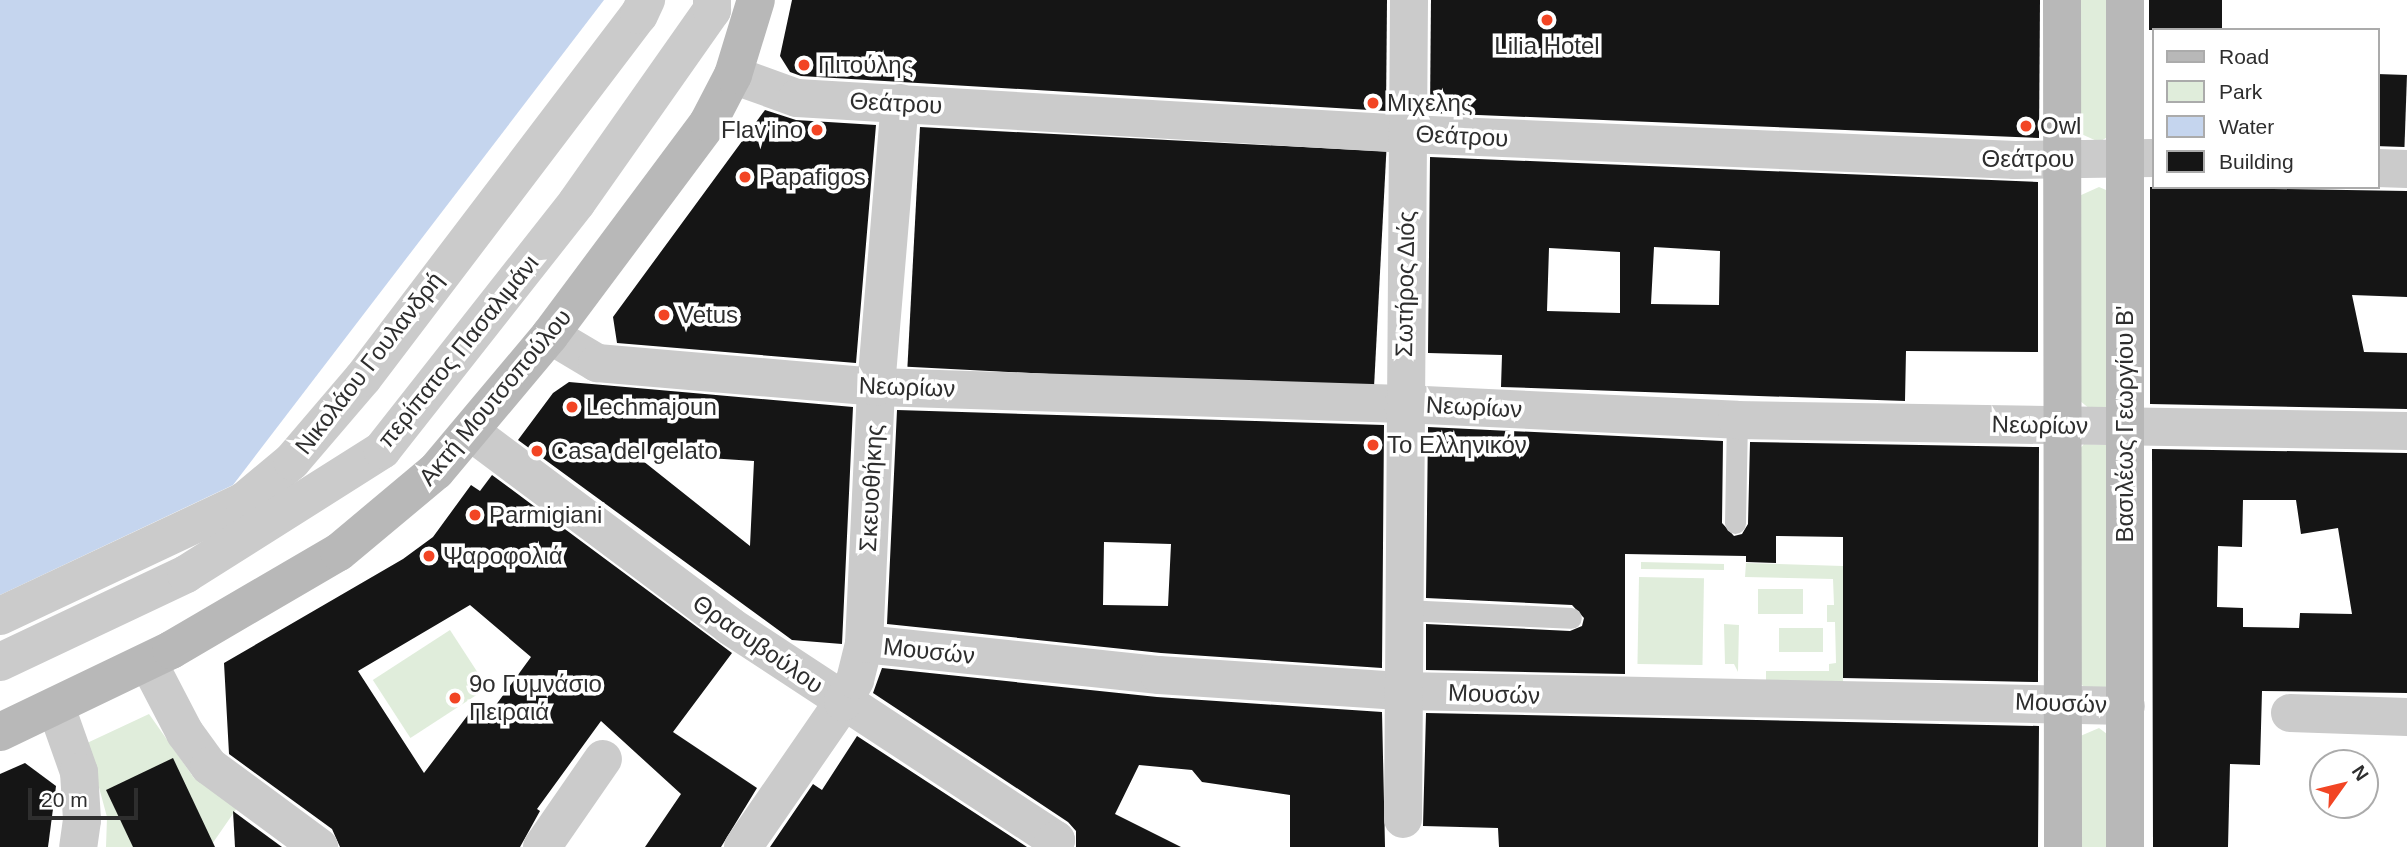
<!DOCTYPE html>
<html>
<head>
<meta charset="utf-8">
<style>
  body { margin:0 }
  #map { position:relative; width:2407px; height:847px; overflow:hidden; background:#fff; font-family:Helvetica,sans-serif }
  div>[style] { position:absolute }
  .green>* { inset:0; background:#e0eddb; transform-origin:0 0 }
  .water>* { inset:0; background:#c5d5ee }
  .building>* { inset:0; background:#151515; transform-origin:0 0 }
  .lane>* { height:21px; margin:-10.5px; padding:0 10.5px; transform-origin:10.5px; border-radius:10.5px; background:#cbcbcb }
  .street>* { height:38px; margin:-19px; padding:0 19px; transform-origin:19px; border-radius:19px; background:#cbcbcb }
  .secondary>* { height:38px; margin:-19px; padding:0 19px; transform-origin:19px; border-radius:19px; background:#b8b8b8 }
  .dots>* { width:19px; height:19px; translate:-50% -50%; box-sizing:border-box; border:4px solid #fff; border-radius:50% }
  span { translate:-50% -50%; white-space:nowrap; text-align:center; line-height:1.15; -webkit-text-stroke:7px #fff; paint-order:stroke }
  .poi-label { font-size:24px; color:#2e2e2e }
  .left { translate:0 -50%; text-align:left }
  .right { translate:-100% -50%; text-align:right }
  .street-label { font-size:24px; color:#2e2e2e }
  .legend { position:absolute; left:2152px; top:28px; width:228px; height:161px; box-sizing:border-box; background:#fff; border:2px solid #ababab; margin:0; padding:9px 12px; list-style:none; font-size:21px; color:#2e2e2e }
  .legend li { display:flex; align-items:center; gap:14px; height:35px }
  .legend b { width:35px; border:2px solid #ababab }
  .north { position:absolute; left:2309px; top:749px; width:70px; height:70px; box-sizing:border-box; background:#fff; border:2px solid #ababab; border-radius:50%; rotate:56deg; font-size:19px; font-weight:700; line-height:28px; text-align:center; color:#2e2e2e }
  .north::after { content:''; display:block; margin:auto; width:24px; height:32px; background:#f24524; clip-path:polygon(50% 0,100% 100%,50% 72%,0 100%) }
  .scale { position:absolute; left:28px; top:788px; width:110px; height:32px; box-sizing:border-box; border:4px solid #2e2e2e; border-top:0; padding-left:9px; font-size:21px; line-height:24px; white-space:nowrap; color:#2e2e2e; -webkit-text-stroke:5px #fff; paint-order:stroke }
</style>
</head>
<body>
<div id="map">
  <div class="green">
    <div style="clip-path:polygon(2077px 0,2114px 0,2106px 138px,2099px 142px,2079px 133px)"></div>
    <div style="clip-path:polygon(2099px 187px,2106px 190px,2106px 407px,2091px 410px,2079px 400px,2079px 196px)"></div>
    <div style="clip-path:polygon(2084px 444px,2106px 445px,2114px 675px,2105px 688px,2084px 687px,2079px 682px,2079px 450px)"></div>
    <div style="clip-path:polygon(1641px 562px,1724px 564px,1724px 570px,1641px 569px)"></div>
    <div style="clip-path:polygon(1746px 563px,1843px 566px,1843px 688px,1766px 685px,1766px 671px,1829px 671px,1829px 664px,1836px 663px,1835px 622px,1827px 622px,1827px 605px,1834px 605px,1833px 579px,1745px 577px)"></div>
    <div style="left:1639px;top:577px;width:65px;height:87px;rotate:1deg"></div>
    <div style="left:1803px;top:589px;width:25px;height:45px;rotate:90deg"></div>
    <div style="clip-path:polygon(1724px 624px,1739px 625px,1738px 672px,1734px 664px,1725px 664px)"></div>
    <div style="left:1779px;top:628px;width:44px;height:24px"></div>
    <div style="left:450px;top:630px;width:69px;height:92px;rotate:57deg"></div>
    <div style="clip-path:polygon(149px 714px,194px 778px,237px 808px,210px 847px,106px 847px,107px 817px,87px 743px)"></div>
    <div style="clip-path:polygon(2099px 728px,2111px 737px,2113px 847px,2076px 847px,2078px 737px)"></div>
  </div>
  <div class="water">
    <div style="clip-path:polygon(0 0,604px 0,233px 485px,0 595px)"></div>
  </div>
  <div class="building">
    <div style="clip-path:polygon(792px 0,1387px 0,1386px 111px,801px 76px,790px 72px,780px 56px)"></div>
    <div style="clip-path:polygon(1431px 0,2040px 0,2039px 138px,1430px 113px)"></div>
    <div style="left:2149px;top:0;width:73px;height:30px"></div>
    <div style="left:2377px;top:74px;width:30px;height:72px;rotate:2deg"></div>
    <div style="clip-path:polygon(765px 110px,796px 120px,876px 125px,856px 363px,617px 343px,613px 317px)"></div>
    <div style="left:920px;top:127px;width:467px;height:240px;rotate:3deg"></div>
    <div style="clip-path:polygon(evenodd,1430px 157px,2038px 182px,2038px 352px,1906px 351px,1905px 401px,1501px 387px,1502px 355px,1428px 353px,1430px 157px,1654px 247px,1720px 251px,1719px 305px,1651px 304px,1654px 247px,1430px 157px,1549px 248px,1620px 252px,1620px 313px,1547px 311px,1549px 248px)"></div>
    <div style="clip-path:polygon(2150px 187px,2407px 191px,2407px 297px,2352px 295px,2364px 352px,2407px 353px,2407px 409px,2150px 404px)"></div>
    <div style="clip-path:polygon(evenodd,569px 382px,853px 407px,842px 644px,792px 640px,518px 440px,553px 393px,569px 382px,633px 453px,754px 461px,750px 546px,633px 453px)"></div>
    <div style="clip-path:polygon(evenodd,897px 410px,1384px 425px,1382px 668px,1161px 653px,887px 624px,897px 410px,1104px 542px,1171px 544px,1168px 606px,1103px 605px,1104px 542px)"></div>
    <div style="clip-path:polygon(1428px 427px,1723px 441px,1722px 523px,1734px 536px,1742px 534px,1748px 524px,1750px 442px,2039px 447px,2038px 682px,1843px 678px,1843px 537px,1776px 536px,1776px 563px,1746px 562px,1746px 556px,1625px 554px,1625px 674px,1426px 670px,1426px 624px,1570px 631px,1582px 626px,1584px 618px,1572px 605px,1426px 598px)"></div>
    <div style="clip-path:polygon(evenodd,2152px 449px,2407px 453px,2407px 693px,2262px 691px,2260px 765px,2230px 764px,2228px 847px,2153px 847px,2152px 449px,2243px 500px,2296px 500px,2301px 534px,2338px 528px,2352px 614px,2300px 613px,2299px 628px,2243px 627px,2243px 608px,2217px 607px,2218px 546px,2242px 547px,2243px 500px)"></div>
    <div style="clip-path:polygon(evenodd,492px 475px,732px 653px,673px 732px,757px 788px,721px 847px,645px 847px,681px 794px,601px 721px,537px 809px,540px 811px,520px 847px,340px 847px,332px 829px,229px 754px,224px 663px,403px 559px,433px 537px,471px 485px,480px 491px,492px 475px,470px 605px,531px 657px,490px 713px,477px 703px,424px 773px,358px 671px,470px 605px)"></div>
    <div style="clip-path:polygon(882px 668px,1157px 697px,1382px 712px,1385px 847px,1290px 847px,1290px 795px,1202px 782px,1192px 770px,1139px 765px,1115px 814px,1181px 847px,1076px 847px,1076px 831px,1068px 822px,873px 693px)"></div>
    <div style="clip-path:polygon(1426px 713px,2039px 726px,2038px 847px,1499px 847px,1498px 828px,1423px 826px)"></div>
    <div style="clip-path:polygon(857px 736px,1027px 847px,770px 847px,813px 784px,822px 790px)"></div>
    <div style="clip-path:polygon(173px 758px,215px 847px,133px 847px,106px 790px)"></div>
    <div style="clip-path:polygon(25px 763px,56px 786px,48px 847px,0 847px,0 774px)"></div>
    <div style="clip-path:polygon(233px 811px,282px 847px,235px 847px)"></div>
  </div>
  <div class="lane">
    <div style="left:1735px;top:523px;width:103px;rotate:-88.9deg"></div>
    <div style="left:1404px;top:610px;width:167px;rotate:2.7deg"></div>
  </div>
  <div class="street">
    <div style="left:733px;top:75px;width:68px;rotate:19.8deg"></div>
    <div style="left:797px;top:98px;width:611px;rotate:3.38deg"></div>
    <div style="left:1407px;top:134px;width:609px;rotate:2.45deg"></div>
    <div style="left:2015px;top:160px;width:138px;rotate:-0.8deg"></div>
    <div style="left:2377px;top:168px;width:30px;rotate:2deg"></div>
    <div style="left:550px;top:335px;width:55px;rotate:30.8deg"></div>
    <div style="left:597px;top:363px;width:280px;rotate:4.9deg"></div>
    <div style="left:876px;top:387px;width:527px;rotate:1.85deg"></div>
    <div style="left:1403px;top:404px;width:334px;rotate:2.7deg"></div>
    <div style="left:1737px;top:420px;width:670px;rotate:0.94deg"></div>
    <div style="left:471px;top:432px;width:324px;rotate:36.8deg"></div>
    <div style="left:730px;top:626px;width:390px;rotate:33.3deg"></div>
    <div style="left:1056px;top:840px;width:9px;rotate:126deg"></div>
    <div style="left:0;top:616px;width:270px;rotate:-25.2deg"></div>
    <div style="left:244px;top:501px;width:62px;rotate:-39.8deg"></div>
    <div style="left:292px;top:461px;width:109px;rotate:-49.5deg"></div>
    <div style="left:363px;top:378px;width:456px;rotate:-52.8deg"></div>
    <div style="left:639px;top:15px;width:17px;rotate:-65deg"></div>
    <div style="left:864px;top:644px;width:297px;rotate:6deg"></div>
    <div style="left:1159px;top:675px;width:245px;rotate:3.8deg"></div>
    <div style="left:1403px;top:691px;width:723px;rotate:1.19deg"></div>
    <div style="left:0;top:662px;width:206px;rotate:-25.3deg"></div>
    <div style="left:186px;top:574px;width:232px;rotate:-32.3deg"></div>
    <div style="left:382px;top:450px;width:315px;rotate:-51.8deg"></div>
    <div style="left:577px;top:202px;width:235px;rotate:-54.9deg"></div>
    <div style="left:712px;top:10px;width:10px;rotate:-90deg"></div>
    <div style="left:148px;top:662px;width:80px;rotate:62.5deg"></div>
    <div style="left:185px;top:733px;width:41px;rotate:54deg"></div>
    <div style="left:209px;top:766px;width:137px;rotate:36.4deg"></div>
    <div style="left:56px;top:707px;width:69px;rotate:70.5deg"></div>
    <div style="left:79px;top:772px;width:48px;rotate:86.4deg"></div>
    <div style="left:82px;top:820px;width:27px;rotate:98deg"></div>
    <div style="left:2290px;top:713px;width:117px;rotate:2deg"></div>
    <div style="left:1403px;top:819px;width:819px;rotate:-89.58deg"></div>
    <div style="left:542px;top:847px;width:107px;rotate:-55.3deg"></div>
    <div style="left:743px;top:847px;width:176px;rotate:-55.4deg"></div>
    <div style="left:843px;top:702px;width:25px;rotate:-61deg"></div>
    <div style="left:855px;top:680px;width:37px;rotate:-76deg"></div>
    <div style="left:864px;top:644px;width:257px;rotate:-87.3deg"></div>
    <div style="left:876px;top:387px;width:285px;rotate:-85.2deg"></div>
  </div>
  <div class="secondary">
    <div style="left:2062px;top:0;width:847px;rotate:89.93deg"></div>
    <div style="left:2125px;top:0;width:847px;rotate:90deg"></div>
    <div style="left:0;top:732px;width:190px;rotate:-25.6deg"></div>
    <div style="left:171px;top:650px;width:194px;rotate:-30.3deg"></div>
    <div style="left:339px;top:552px;width:126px;rotate:-39.9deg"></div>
    <div style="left:436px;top:471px;width:177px;rotate:-50deg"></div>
    <div style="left:550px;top:335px;width:264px;rotate:-53.3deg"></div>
    <div style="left:708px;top:123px;width:54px;rotate:-62.5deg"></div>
    <div style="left:733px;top:75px;width:78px;rotate:-73deg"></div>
  </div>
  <div class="dots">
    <div style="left:1547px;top:20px;background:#f24524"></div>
    <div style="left:804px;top:65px;background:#f24524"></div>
    <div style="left:1373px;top:103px;background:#f24524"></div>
    <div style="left:2026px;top:126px;background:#f24524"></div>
    <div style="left:817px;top:130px;background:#f24524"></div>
    <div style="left:745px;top:177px;background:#f24524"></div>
    <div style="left:664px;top:315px;background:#f24524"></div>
    <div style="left:572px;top:407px;background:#f24524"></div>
    <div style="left:1373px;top:445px;background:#f24524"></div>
    <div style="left:537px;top:451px;background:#f24524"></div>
    <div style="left:475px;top:515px;background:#f24524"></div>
    <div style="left:429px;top:556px;background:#f24524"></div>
    <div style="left:455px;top:698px;background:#f24524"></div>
  </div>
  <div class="poi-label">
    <span style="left:1547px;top:46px">Lilia Hotel</span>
    <span class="left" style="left:818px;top:65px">Πιτούλης</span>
    <span class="left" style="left:1387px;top:103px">Μιχελης</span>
    <span class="left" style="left:2040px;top:126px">Owl</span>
    <span class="right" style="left:803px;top:130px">Flav'ino</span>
    <span class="left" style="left:759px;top:177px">Papafigos</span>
    <span class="left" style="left:678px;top:315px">Vetus</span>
    <span class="left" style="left:586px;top:407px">Lechmajoun</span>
    <span class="left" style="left:1387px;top:445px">Το Ελληνικόν</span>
    <span class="left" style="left:551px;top:451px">Casa del gelato</span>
    <span class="left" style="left:489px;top:515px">Parmigiani</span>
    <span class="left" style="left:443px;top:556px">Ψαροφολιά</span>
    <span class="left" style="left:469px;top:698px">9ο Γυμνάσιο<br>Πειραιά</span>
  </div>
  <div class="street-label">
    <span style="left:896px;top:103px;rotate:3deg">Θεάτρου</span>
    <span style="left:1462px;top:136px;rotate:3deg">Θεάτρου</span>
    <span style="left:2028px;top:159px">Θεάτρου</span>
    <span style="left:1405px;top:284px;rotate:-89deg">Σωτήρος Διός</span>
    <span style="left:458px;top:351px;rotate:-51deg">περίπατος Πασαλιμάνι</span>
    <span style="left:369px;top:363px;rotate:-52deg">Νικολάου Γουλανδρή</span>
    <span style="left:907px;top:387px;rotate:2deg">Νεωρίων</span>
    <span style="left:495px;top:397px;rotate:-50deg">Ακτή Μουτσοπούλου</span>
    <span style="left:1474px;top:407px;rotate:3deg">Νεωρίων</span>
    <span style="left:2125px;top:424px;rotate:-90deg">Βασιλέως Γεωργίου Β'</span>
    <span style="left:2040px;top:425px;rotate:1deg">Νεωρίων</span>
    <span style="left:871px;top:488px;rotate:-87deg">Σκευοθήκης</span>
    <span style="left:758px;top:644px;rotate:35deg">Θρασυβούλου</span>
    <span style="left:929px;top:651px;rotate:6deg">Μουσών</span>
    <span style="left:1494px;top:694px;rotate:2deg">Μουσών</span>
    <span style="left:2061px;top:703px;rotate:2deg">Μουσών</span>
  </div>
  <ul class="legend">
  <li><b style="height:9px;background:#b8b8b8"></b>Road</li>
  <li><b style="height:19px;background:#e0eddb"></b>Park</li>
  <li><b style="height:19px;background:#c5d5ee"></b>Water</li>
  <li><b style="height:19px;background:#151515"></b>Building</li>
  </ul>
  <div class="north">N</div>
  <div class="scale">20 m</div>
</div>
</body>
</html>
